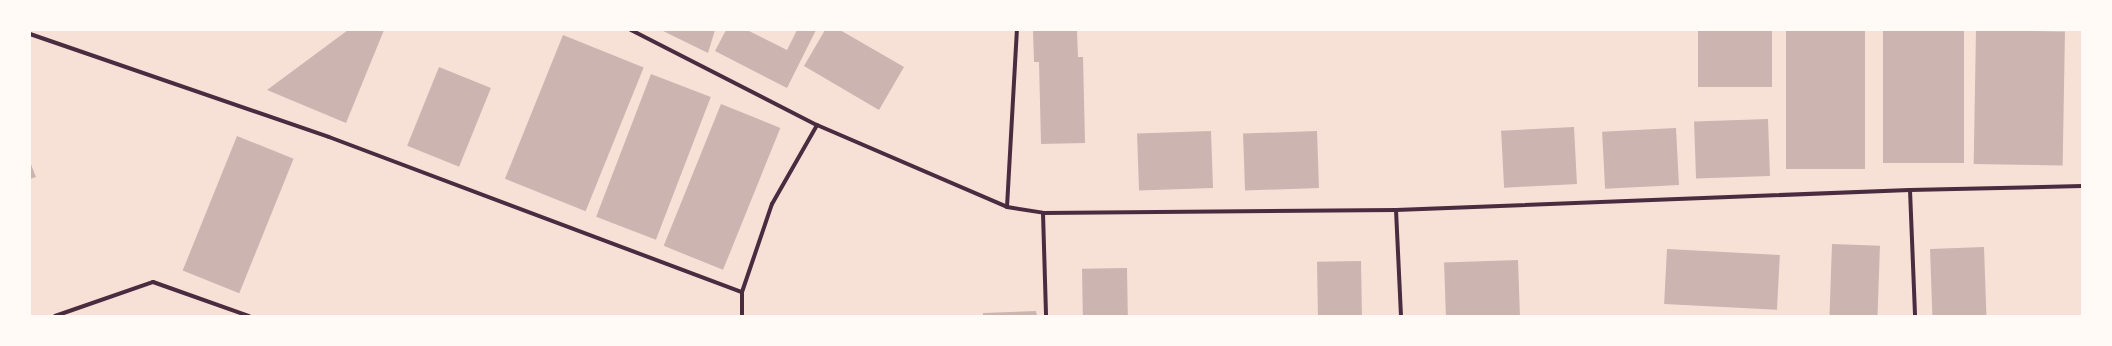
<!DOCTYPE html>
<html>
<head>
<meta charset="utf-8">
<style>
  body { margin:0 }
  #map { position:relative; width:2112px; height:346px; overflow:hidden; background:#f7e1d7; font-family:"Exo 2",sans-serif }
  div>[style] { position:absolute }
  .building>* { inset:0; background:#ccb4b1; transform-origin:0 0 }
  .minor>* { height:4px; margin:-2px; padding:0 2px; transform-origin:2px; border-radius:2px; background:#4a2c40 }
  span { translate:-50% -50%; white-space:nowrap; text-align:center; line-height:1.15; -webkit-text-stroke:3px #fffaf5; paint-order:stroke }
  .frame { position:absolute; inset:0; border:31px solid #fffaf5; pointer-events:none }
</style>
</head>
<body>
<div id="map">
  <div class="building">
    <div style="clip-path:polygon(348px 30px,384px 30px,346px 123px,267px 90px)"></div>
    <div style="clip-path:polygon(661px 30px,715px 30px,708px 53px)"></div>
    <div style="clip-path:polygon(726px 30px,747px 30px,787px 50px,797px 30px,816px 30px,787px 88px,715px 51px)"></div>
    <div style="clip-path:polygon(825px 30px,840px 30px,904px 67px,879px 110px,804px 66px)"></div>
    <div style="clip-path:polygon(1033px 30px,1077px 30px,1078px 57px,1083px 57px,1085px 143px,1041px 144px,1039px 62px,1034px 62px)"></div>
    <div style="left:1698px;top:30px;width:74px;height:57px"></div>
    <div style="left:1786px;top:30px;width:79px;height:139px"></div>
    <div style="left:1883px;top:30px;width:81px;height:133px"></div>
    <div style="left:1976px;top:30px;width:89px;height:134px;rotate:1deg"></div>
    <div style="left:563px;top:35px;width:87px;height:155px;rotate:22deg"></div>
    <div style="left:439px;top:67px;width:56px;height:85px;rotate:22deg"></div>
    <div style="left:651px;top:74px;width:64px;height:153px;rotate:21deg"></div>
    <div style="left:721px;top:104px;width:64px;height:153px;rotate:22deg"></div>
    <div style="left:1768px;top:119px;width:57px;height:74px;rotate:88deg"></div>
    <div style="left:1574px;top:127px;width:57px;height:73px;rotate:87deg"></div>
    <div style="left:1676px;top:128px;width:57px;height:74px;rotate:87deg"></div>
    <div style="left:1211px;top:131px;width:57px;height:74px;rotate:88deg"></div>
    <div style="left:1317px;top:131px;width:57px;height:74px;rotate:88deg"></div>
    <div style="left:237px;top:136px;width:61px;height:145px;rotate:22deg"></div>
    <div style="clip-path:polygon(30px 162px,36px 177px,30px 179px)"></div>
    <div style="left:1832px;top:244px;width:48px;height:72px;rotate:2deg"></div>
    <div style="left:1984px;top:247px;width:69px;height:54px;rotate:88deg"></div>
    <div style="left:1667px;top:249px;width:113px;height:55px;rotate:3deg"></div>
    <div style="left:1518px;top:260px;width:56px;height:74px;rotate:88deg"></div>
    <div style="left:1361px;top:261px;width:55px;height:44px;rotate:89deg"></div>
    <div style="left:1127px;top:268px;width:48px;height:45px;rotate:89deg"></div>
    <div style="clip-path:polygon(1036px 311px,1037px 316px,983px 316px,983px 313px)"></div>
  </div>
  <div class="minor">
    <div style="left:631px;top:30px;width:209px;rotate:27.1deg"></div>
    <div style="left:817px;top:125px;width:207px;rotate:23.3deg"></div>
    <div style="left:1007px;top:207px;width:36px;rotate:9deg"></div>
    <div style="left:1043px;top:213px;width:353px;rotate:-0.5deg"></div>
    <div style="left:1396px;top:210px;width:514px;rotate:-2.23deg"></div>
    <div style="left:1910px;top:190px;width:172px;rotate:-1.3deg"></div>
    <div style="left:30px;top:34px;width:316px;rotate:19deg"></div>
    <div style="left:329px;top:137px;width:441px;rotate:20.6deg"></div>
    <div style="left:742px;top:292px;width:93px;rotate:-71.2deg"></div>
    <div style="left:772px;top:204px;width:91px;rotate:-60.3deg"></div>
    <div style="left:1910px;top:190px;width:126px;rotate:87.7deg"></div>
    <div style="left:1007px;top:207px;width:177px;rotate:-86.8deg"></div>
    <div style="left:1396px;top:210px;width:106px;rotate:87.3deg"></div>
    <div style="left:1043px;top:213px;width:103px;rotate:88.3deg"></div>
    <div style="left:742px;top:292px;width:24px;rotate:90deg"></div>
    <div style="left:55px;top:316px;width:104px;rotate:-19.1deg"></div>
    <div style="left:153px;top:282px;width:102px;rotate:19.5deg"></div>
  </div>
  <div class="frame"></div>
</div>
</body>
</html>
